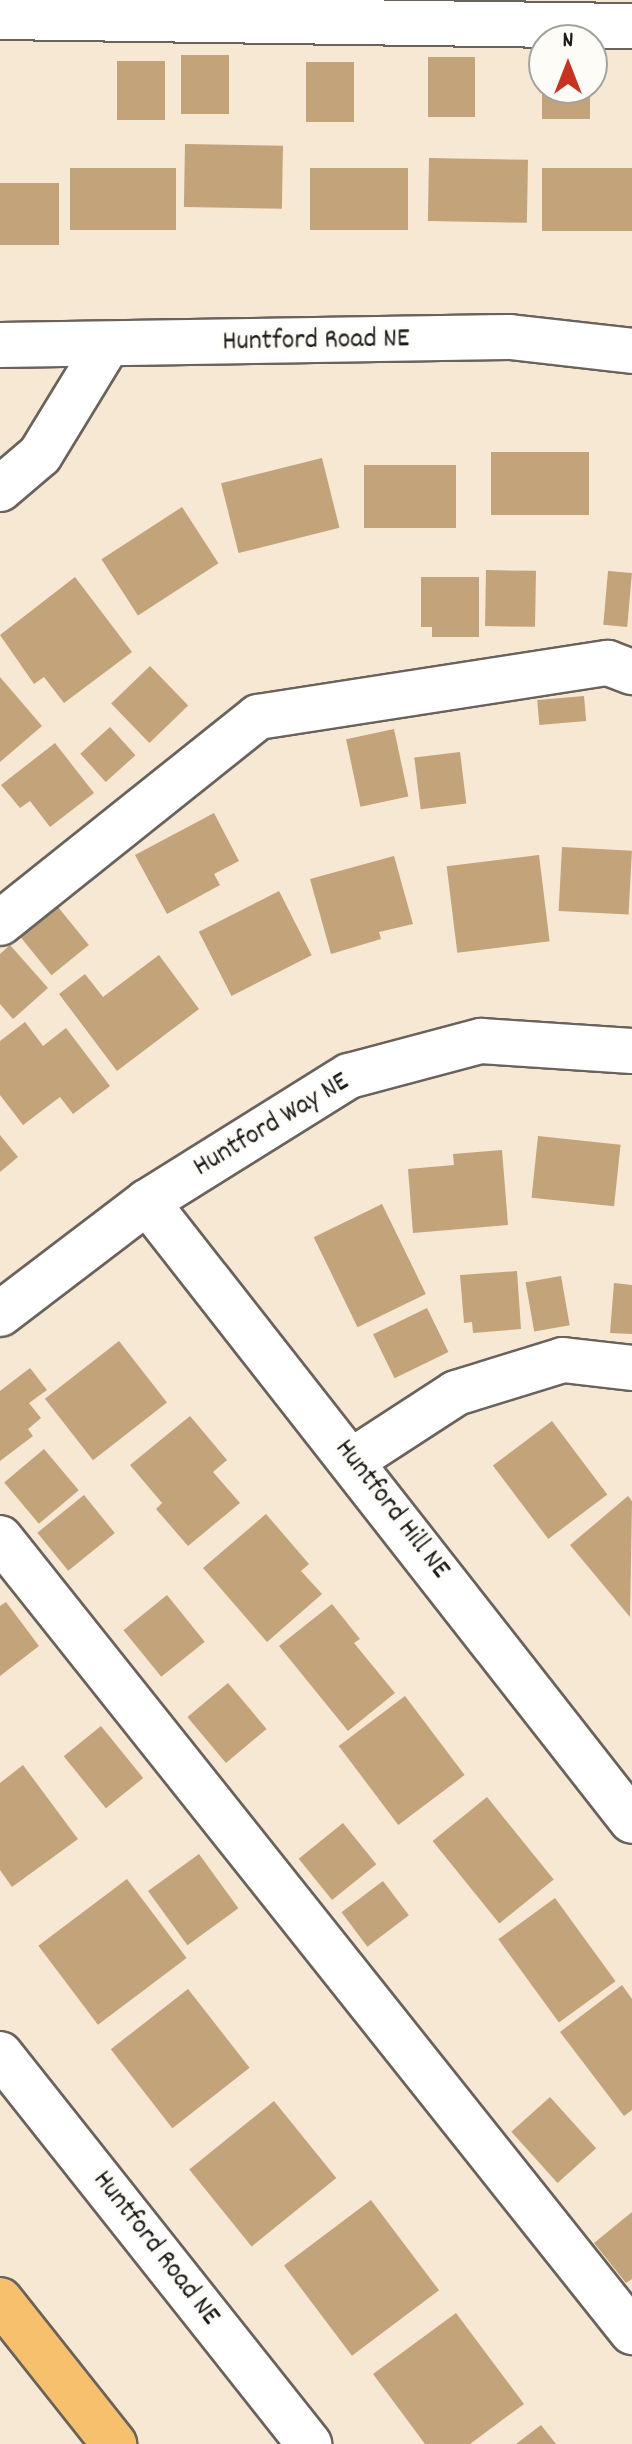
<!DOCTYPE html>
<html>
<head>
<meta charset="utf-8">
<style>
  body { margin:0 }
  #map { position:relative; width:632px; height:2444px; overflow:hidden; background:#f7e8d4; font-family:Dekko,sans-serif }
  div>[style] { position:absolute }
  .building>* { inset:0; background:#c2a37a; transform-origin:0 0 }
  .roads { filter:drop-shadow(2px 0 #69635c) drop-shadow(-2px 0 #69635c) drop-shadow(0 2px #69635c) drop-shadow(0 -2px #69635c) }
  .minor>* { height:44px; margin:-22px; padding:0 22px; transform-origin:22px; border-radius:22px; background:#fff }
  .major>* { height:44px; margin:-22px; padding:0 22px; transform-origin:22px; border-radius:22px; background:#f7c06c }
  span { translate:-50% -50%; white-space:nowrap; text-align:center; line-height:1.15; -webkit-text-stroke:6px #fdfcf7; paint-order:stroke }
  .street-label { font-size:28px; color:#1c1c1c }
  .north { position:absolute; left:528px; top:24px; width:80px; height:80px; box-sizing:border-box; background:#fdfcf7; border:2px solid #a3a29f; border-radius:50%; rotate:0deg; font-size:22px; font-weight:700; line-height:32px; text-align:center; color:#1c1c1c }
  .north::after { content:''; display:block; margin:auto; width:28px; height:36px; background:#c8321e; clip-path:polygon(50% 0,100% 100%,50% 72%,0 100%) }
</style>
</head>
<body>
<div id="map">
  <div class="building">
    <div style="left:181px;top:55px;width:48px;height:59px"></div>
    <div style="left:428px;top:57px;width:47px;height:60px"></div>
    <div style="left:117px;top:61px;width:48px;height:59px"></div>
    <div style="left:306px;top:62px;width:48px;height:60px"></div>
    <div style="left:542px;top:88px;width:48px;height:31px"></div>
    <div style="left:185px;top:144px;width:98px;height:63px;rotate:1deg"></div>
    <div style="left:429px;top:158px;width:99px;height:63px;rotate:1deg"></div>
    <div style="left:70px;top:168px;width:106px;height:62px"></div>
    <div style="left:310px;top:168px;width:98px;height:62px"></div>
    <div style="left:542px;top:168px;width:90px;height:63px"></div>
    <div style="left:0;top:183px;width:59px;height:62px"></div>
    <div style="left:491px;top:452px;width:98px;height:63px"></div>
    <div style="left:322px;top:458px;width:72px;height:104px;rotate:76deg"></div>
    <div style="left:364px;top:465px;width:92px;height:63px"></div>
    <div style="left:182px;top:507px;width:67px;height:96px;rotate:57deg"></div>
    <div style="left:486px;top:570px;width:50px;height:56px;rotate:1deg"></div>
    <div style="left:608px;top:571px;width:24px;height:54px;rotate:5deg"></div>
    <div style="clip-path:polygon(75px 577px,132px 652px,64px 703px,44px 677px,34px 684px,0 635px)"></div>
    <div style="clip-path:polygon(421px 577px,479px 577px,479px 637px,432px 637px,432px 627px,421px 627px)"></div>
    <div style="left:150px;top:666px;width:55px;height:54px;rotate:46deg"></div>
    <div style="clip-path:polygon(0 677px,42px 726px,0 762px)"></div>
    <div style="left:584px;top:696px;width:25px;height:47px;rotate:85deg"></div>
    <div style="left:110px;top:727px;width:38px;height:40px;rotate:48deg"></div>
    <div style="left:394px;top:729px;width:69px;height:49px;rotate:78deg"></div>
    <div style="clip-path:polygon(55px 743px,94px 793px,50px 827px,30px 801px,20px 808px,1px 785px)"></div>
    <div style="left:460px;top:752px;width:52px;height:46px;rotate:83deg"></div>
    <div style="clip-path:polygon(214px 813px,239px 861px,214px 874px,220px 885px,167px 914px,135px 855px)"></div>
    <div style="left:562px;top:847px;width:70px;height:64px;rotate:3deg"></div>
    <div style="left:539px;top:855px;width:87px;height:93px;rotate:83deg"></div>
    <div style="clip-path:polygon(394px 856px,413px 924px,379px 932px,381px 939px,331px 954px,310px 879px)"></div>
    <div style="left:279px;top:891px;width:72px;height:90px;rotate:63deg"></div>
    <div style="left:58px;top:907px;width:49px;height:48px;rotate:51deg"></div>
    <div style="clip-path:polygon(10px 945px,48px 988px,13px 1019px,0 1004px,0 954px)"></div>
    <div style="clip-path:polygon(159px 955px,199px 1009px,117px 1071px,59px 994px,85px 974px,103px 997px)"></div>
    <div style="clip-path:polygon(25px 1022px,43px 1046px,66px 1028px,110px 1086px,73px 1114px,60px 1097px,23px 1125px,0 1095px,0 1041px)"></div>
    <div style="clip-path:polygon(0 1135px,18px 1157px,0 1172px)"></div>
    <div style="left:538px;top:1136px;width:83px;height:62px;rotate:6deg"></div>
    <div style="clip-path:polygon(502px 1150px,508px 1225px,413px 1233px,408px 1169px,454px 1165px,453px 1154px)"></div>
    <div style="left:382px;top:1204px;width:100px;height:76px;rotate:64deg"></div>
    <div style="clip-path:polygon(517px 1271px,521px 1329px,473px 1333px,472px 1322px,464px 1323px,460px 1275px)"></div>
    <div style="left:561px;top:1276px;width:50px;height:36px;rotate:80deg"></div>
    <div style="clip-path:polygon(614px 1283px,632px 1285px,632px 1334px,610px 1333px)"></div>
    <div style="left:427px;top:1308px;width:49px;height:60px;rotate:64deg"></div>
    <div style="left:119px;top:1341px;width:78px;height:94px;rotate:52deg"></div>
    <div style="clip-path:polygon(30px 1368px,47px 1390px,29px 1403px,41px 1418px,28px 1429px,33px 1436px,0 1461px,0 1391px)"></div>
    <div style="clip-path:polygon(190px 1416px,227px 1460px,213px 1472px,240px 1503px,188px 1546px,156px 1509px,162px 1503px,130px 1465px)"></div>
    <div style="left:552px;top:1421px;width:92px;height:74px;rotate:53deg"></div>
    <div style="left:44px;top:1449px;width:54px;height:52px;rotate:50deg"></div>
    <div style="left:84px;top:1495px;width:49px;height:60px;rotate:51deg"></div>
    <div style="clip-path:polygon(628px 1496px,632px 1501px,630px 1617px,570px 1545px)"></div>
    <div style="clip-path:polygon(266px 1514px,309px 1564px,301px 1571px,322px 1594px,267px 1642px,203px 1568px)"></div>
    <div style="left:167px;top:1595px;width:60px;height:56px;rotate:51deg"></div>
    <div style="clip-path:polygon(6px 1602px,39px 1646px,0 1676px,0 1606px)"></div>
    <div style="clip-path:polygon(332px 1604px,360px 1639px,354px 1643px,395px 1693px,348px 1731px,279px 1646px)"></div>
    <div style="left:228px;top:1683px;width:60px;height:53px;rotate:50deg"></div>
    <div style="left:405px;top:1696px;width:99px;height:83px;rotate:53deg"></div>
    <div style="left:101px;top:1726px;width:67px;height:48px;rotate:51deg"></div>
    <div style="clip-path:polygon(23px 1765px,78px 1839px,12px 1887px,0 1870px,0 1783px)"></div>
    <div style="left:487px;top:1797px;width:106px;height:70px;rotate:51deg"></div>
    <div style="left:343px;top:1823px;width:53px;height:57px;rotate:51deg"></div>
    <div style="left:199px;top:1854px;width:67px;height:63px;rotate:54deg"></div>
    <div style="left:127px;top:1879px;width:99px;height:111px;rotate:53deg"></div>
    <div style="left:383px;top:1881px;width:43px;height:52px;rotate:53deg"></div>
    <div style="left:555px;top:1898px;width:103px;height:70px;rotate:54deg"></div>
    <div style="clip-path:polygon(622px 1985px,632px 1999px,632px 2110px,624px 2116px,560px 2032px)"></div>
    <div style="left:188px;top:1989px;width:100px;height:98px;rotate:52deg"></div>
    <div style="left:550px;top:2097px;width:69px;height:52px;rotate:48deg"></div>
    <div style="left:274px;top:2101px;width:99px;height:109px;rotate:51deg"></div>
    <div style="left:371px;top:2200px;width:113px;height:109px;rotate:53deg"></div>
    <div style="clip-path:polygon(632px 2212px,632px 2279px,626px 2283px,594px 2243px)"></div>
    <div style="clip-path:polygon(456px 2313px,524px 2404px,470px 2444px,425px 2444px,373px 2374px)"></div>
    <div style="clip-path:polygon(541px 2425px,556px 2444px,516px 2444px)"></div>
  </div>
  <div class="roads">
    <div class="minor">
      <div style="left:0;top:17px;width:632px;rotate:0.82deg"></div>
      <div style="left:0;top:345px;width:510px;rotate:-0.9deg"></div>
      <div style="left:510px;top:337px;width:123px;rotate:6.5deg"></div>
      <div style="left:0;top:489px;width:52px;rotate:-40.4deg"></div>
      <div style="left:40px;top:455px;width:127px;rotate:-58.6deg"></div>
      <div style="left:0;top:923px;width:330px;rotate:-38.6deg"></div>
      <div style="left:258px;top:717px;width:354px;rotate:-8.8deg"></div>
      <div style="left:608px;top:663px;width:26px;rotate:21deg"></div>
      <div style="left:147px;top:1202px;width:786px;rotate:51.92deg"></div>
      <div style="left:0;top:1314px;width:185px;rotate:-37.3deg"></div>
      <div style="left:147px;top:1202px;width:238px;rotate:-32deg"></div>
      <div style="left:349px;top:1076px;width:137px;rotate:-14.9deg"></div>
      <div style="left:481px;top:1041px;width:151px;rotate:3.8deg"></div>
      <div style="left:353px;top:1460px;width:123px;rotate:-33deg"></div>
      <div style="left:456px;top:1393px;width:112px;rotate:-17.1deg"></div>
      <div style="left:563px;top:1360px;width:69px;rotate:6.6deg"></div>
      <div style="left:0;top:1538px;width:1015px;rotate:51.48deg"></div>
      <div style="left:0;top:2054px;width:498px;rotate:51.6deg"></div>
    </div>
    <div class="major">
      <div style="left:0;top:2300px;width:184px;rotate:51.6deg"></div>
    </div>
  </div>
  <div class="street-label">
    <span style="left:316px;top:342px;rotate:-1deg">Huntford Road NE</span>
    <span style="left:272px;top:1126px;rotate:-31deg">Huntford Way NE</span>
    <span style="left:391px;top:1510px;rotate:52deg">Huntford Hill NE</span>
    <span style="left:155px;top:2249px;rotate:52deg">Huntford Road NE</span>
  </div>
  <div class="north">N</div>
</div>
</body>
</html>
